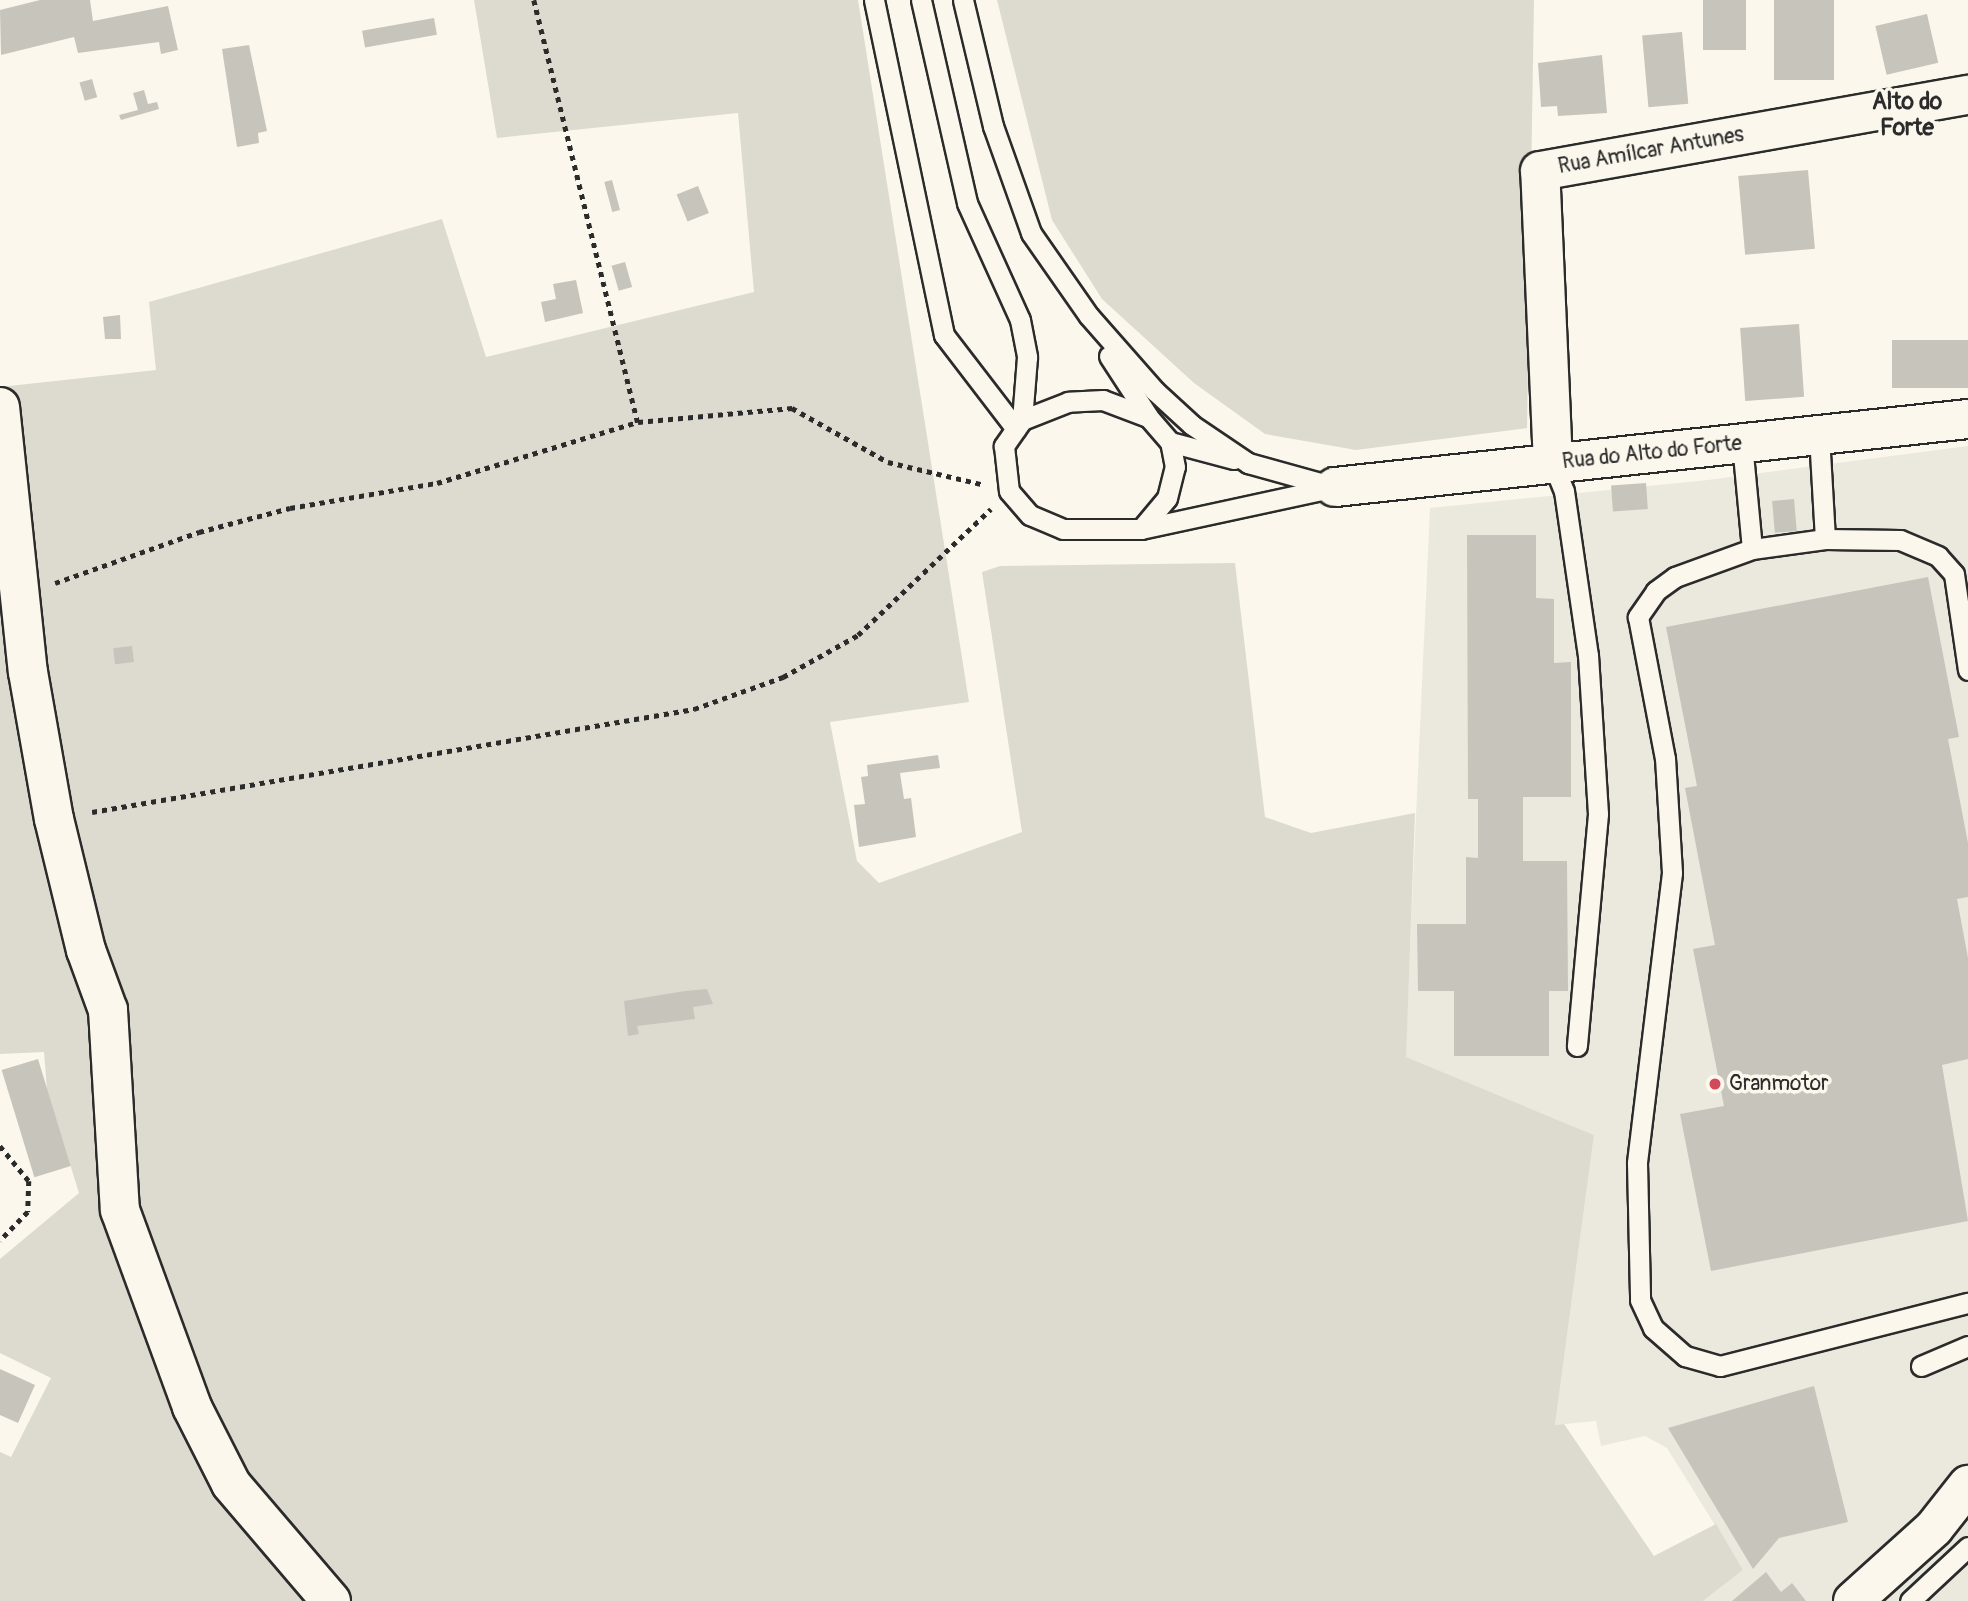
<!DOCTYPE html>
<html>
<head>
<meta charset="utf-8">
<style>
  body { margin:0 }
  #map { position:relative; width:1968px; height:1601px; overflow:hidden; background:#fbf7ec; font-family:Pangolin,sans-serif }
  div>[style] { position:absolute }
  .built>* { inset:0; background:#ebe8de }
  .green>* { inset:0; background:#dddad0 }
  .building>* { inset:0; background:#c7c4bc; transform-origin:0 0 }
  .path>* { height:4.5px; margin-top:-2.25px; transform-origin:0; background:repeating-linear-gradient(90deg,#2b2b2b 0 5px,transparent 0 10px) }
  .roads { filter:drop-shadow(2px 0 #2b2b2b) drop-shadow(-2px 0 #2b2b2b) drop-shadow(0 2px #2b2b2b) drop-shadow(0 -2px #2b2b2b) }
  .service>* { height:19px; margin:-9.5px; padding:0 9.5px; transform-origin:9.5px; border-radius:9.5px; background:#fbf7ec }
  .minor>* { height:38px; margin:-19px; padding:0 19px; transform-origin:19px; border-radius:19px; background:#fbf7ec }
  .dots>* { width:19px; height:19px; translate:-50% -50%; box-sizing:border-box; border:4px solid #fbf7ec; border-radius:50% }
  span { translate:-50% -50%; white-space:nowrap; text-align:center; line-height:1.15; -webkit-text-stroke:7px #fbf7ec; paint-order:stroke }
  .street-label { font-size:21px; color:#2b2b2b }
  .poi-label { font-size:21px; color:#2b2b2b }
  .left { translate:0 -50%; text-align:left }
  .neighbourhood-label { font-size:23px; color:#2b2b2b; font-weight:700 }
</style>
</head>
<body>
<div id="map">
  <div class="built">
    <div style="clip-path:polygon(1968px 446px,1968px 1601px,1703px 1601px,1743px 1570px,1667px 1448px,1645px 1436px,1601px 1446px,1596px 1421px,1555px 1425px,1594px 1135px,1405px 1057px,1430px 508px,1708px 480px)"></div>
  </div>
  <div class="green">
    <div style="clip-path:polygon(474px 0,858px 0,969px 702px,830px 722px,857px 861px,879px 883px,1022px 832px,982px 572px,1000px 566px,1235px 563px,1265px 817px,1311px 833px,1415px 813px,1406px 1057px,1594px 1135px,1555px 1425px,1564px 1424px,1654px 1556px,1716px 1524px,1743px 1570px,1703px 1601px,0 1601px,0 1452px,11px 1457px,51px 1378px,0 1353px,0 1259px,79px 1193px,47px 1090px,44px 1052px,0 1054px,0 387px,156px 370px,149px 302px,442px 219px,486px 357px,754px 292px,738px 113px,497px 138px)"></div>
    <div style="clip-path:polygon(997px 0,1534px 0,1527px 428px,1356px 450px,1265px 434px,1194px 383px,1102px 299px,1052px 220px)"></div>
  </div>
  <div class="building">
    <div style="clip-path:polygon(40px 0,90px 0,93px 21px,168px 6px,178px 50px,161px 54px,159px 42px,78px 53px,74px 37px,1px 55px,0 10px)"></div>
    <div style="left:1703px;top:0;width:43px;height:50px"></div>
    <div style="left:1774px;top:0;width:60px;height:80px"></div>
    <div style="left:1927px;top:14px;width:50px;height:53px;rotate:77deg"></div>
    <div style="left:434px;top:18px;width:17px;height:73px;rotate:80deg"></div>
    <div style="left:1682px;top:32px;width:72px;height:40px;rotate:85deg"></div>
    <div style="clip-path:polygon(249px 45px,267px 131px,258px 133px,259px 143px,237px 147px,222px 49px)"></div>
    <div style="clip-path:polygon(1602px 55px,1607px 113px,1558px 116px,1557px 106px,1541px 107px,1538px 63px)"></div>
    <div style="left:92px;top:79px;width:19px;height:13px;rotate:74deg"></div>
    <div style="clip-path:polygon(144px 90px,148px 104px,157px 102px,159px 109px,121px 120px,119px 115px,138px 110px,133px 93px)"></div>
    <div style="left:1808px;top:170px;width:79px;height:70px;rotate:85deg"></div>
    <div style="left:612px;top:180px;width:31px;height:8px;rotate:75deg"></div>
    <div style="left:698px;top:186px;width:29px;height:23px;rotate:68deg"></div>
    <div style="left:625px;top:262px;width:26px;height:14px;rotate:74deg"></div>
    <div style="clip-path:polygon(576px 280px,583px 313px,545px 322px,541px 302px,556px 299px,553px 284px)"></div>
    <div style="clip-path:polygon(120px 315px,121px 339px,105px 339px,103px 317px)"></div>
    <div style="left:1799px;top:324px;width:73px;height:59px;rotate:86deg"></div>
    <div style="left:1968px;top:340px;width:48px;height:76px;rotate:90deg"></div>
    <div style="left:1646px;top:483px;width:26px;height:35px;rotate:86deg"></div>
    <div style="left:1794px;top:499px;width:32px;height:22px;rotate:85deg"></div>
    <div style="clip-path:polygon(1467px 535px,1536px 535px,1536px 598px,1554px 599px,1554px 663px,1571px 662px,1571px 797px,1523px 797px,1523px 861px,1567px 861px,1568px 991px,1549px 991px,1549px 1056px,1454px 1056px,1454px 991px,1418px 991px,1417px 924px,1466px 924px,1466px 857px,1478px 858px,1478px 799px,1468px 799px)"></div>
    <div style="clip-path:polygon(1928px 577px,1959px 737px,1948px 739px,1968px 843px,1968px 897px,1957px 899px,1968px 958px,1968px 1059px,1942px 1065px,1968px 1221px,1711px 1271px,1680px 1114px,1724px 1106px,1693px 949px,1715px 945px,1685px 788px,1697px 786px,1666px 627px)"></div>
    <div style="left:132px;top:646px;width:16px;height:19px;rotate:83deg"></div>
    <div style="clip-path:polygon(938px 755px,940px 768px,900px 773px,904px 799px,911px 798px,916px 837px,859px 847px,854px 805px,865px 804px,861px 777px,868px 776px,867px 765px)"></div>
    <div style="clip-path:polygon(685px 991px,707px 989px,713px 1004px,693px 1007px,695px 1019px,637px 1026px,639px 1034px,628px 1036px,624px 1001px)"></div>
    <div style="left:38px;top:1059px;width:112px;height:38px;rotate:73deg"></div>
    <div style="clip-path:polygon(0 1369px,35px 1385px,18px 1423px,0 1415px)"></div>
    <div style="clip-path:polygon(1814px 1386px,1848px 1522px,1779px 1538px,1753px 1569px,1668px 1428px)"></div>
    <div style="clip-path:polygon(1766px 1572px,1781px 1592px,1792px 1583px,1806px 1601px,1732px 1601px)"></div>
  </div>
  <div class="path">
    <div style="left:534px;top:0;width:435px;rotate:76.2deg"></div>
    <div style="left:638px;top:422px;width:155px;rotate:-5.2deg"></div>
    <div style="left:792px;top:408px;width:110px;rotate:29.4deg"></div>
    <div style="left:888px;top:462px;width:96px;rotate:13.3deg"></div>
    <div style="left:55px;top:583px;width:153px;rotate:-19.5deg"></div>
    <div style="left:199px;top:532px;width:94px;rotate:-14.8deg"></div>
    <div style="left:290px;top:508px;width:149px;rotate:-9.7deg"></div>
    <div style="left:437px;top:483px;width:210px;rotate:-16.9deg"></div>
    <div style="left:92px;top:812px;width:611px;rotate:-9.71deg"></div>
    <div style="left:694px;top:709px;width:95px;rotate:-19.8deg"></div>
    <div style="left:783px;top:677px;width:86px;rotate:-29.2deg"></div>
    <div style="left:858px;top:635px;width:183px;rotate:-43.5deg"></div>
    <div style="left:0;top:1146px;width:45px;rotate:50.4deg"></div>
    <div style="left:29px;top:1181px;width:31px;rotate:92deg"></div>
    <div style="left:28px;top:1212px;width:40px;rotate:134deg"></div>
  </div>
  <div class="roads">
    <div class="service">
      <div style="left:874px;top:0;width:342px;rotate:78.2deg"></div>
      <div style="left:944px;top:335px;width:118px;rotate:52.5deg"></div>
      <div style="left:921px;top:0;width:208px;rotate:77.2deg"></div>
      <div style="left:967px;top:203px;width:128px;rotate:65.6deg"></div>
      <div style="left:1020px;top:320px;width:38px;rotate:79deg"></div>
      <div style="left:1027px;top:357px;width:63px;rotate:94.5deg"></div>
      <div style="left:963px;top:0;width:130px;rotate:76.6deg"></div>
      <div style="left:993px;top:126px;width:114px;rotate:70.4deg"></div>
      <div style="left:1031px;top:233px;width:101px;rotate:55.1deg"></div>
      <div style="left:1089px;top:316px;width:100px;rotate:48.7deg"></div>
      <div style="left:1155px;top:391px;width:50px;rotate:42.6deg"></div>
      <div style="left:1192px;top:425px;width:68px;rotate:34.2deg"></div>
      <div style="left:1248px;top:463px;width:86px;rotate:15.5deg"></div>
      <div style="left:1109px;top:356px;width:72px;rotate:57deg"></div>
      <div style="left:1819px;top:435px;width:104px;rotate:86.7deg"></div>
      <div style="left:1170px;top:442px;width:66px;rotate:14.9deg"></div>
      <div style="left:1742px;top:443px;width:106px;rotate:84.6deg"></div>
      <div style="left:1553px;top:464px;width:29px;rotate:68deg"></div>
      <div style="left:1564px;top:491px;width:166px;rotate:81.7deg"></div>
      <div style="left:1588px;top:655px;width:159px;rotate:86.4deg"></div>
      <div style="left:1598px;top:814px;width:233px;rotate:95.2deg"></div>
      <div style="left:1141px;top:529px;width:40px;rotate:-50deg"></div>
      <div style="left:1167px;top:498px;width:32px;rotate:-76deg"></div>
      <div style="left:1175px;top:467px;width:25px;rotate:-101deg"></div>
      <div style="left:1170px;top:442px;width:33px;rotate:-131deg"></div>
      <div style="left:1148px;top:417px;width:48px;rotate:-159.3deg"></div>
      <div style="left:1103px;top:400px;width:35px;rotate:177deg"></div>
      <div style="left:1068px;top:402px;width:49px;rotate:158.6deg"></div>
      <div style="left:1022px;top:420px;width:32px;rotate:125deg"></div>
      <div style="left:1004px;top:446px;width:45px;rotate:83.7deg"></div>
      <div style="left:1009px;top:491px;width:32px;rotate:49deg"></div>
      <div style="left:1030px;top:515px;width:36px;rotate:23deg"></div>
      <div style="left:1063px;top:529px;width:78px"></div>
      <div style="left:1141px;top:529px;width:198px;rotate:-12.2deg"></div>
      <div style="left:1968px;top:670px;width:97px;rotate:-98.3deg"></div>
      <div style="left:1954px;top:574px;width:24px;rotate:-132deg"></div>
      <div style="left:1938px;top:556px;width:41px;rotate:-157.2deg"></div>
      <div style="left:1900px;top:540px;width:75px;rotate:-179.2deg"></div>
      <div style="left:1825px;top:539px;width:74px;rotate:172.2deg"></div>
      <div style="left:1752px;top:549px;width:82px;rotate:160deg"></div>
      <div style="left:1675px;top:577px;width:24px;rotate:144deg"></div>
      <div style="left:1656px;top:591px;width:32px;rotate:125deg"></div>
      <div style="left:1638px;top:617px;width:144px;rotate:79.2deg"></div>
      <div style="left:1665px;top:758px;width:115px;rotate:86.5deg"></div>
      <div style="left:1672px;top:873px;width:292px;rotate:96.9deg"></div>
      <div style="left:1637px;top:1163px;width:137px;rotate:88.7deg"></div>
      <div style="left:1640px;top:1300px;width:31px;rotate:65deg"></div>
      <div style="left:1653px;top:1328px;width:43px;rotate:41.2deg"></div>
      <div style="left:1685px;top:1356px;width:36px;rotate:16deg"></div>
      <div style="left:1720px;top:1366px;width:256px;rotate:-14.3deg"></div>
      <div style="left:1921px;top:1366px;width:51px;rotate:-23.1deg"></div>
      <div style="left:1910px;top:1601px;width:79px;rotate:-43deg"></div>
    </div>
    <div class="minor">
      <div style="left:0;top:407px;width:266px;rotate:84deg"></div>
      <div style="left:28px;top:672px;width:149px;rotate:80deg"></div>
      <div style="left:54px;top:819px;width:135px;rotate:76.3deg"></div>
      <div style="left:86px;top:950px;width:64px;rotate:69.9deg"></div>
      <div style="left:108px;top:1010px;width:200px;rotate:86.6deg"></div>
      <div style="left:120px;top:1210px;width:210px;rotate:69.9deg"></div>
      <div style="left:192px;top:1407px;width:86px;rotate:63.1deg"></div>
      <div style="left:231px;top:1484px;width:154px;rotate:49.5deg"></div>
      <div style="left:1553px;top:464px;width:293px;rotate:-92.5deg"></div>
      <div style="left:1540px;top:171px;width:435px;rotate:-10.1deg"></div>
      <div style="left:1335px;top:487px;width:637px;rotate:-6.13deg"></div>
      <div style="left:1853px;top:1601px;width:109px;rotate:-42deg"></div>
      <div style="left:1934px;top:1528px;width:55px;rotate:-51.7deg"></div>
    </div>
  </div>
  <div class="dots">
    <div style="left:1715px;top:1084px;background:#d1495b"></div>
  </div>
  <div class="street-label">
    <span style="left:1651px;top:151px;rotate:-10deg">Rua Amílcar Antunes</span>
    <span style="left:1652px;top:453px;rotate:-6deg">Rua do Alto do Forte</span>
  </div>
  <div class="poi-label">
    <span class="left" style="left:1729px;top:1084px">Granmotor</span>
  </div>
  <div class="neighbourhood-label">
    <span style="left:1907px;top:115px">Alto do<br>Forte</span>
  </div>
</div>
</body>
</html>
